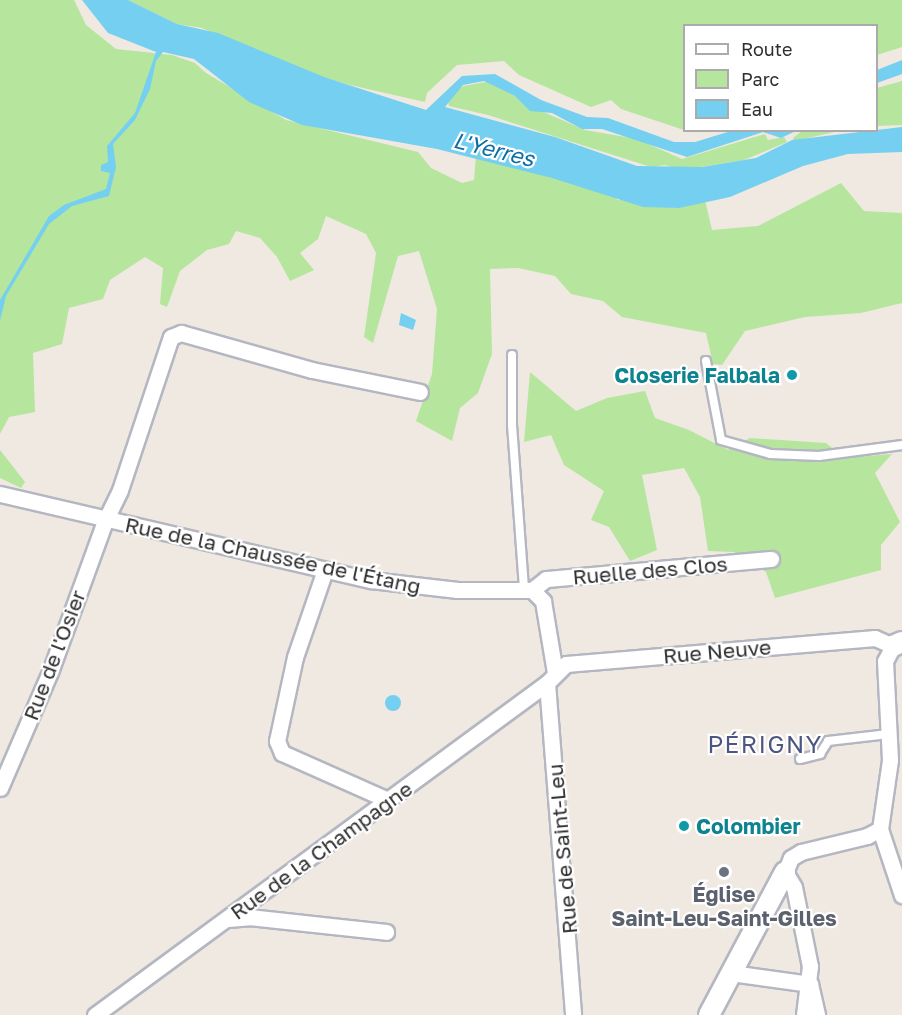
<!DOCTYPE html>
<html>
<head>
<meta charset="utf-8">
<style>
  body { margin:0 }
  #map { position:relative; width:902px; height:1015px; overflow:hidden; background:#efe9e1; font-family:"Golos Text",sans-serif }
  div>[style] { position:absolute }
  .green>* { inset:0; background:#b6e59e }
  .water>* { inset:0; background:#75cff0 }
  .round { border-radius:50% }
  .roads { filter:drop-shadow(2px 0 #b4b7c1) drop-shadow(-2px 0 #b4b7c1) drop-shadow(0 2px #b4b7c1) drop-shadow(0 -2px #b4b7c1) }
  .service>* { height:8px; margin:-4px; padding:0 4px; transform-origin:4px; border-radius:4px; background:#fff }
  .minor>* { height:15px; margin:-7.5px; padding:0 7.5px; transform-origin:7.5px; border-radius:7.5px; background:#fff }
  .tertiary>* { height:20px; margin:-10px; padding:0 10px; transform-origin:10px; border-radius:10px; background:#fff }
  .dots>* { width:16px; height:16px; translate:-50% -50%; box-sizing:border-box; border:3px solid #fff; border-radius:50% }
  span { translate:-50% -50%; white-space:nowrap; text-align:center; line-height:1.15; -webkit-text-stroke:4.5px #fff; paint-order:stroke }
  .culture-label { font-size:21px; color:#0d838f; font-weight:700 }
  .right { translate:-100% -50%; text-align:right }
  .left { translate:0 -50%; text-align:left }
  .street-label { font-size:21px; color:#2e2e2e }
  .worship-label { font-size:21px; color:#5b616d; font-weight:700 }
  .water-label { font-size:22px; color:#0d6fa3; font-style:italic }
  .quarter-label { font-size:24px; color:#4d5680; letter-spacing:1.5px }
  .legend { position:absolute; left:683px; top:24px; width:195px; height:108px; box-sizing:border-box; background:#fff; border:2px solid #ababab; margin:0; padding:8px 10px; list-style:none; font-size:18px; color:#2e2e2e }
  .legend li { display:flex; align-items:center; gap:12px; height:30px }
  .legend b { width:30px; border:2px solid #ababab }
</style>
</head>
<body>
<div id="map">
  <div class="green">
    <div style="clip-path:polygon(0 0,74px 0,86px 25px,116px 49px,172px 55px,195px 63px,206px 73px,286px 120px,418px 152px,431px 168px,462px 183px,474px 180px,476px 156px,598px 184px,618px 200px,632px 197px,674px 208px,705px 200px,712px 230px,758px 226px,841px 183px,864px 211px,902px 213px,902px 303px,861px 313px,805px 317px,745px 331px,722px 365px,713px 364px,706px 333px,622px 317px,603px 301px,571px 294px,555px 276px,518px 268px,490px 269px,492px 354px,478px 393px,460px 408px,452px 441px,416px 421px,432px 374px,437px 309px,419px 251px,398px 256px,373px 343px,364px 337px,376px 253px,366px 234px,326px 216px,318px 239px,300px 253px,314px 270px,290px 281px,277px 257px,260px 238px,236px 231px,229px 244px,207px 250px,180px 271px,167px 307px,160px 304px,163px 268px,145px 257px,110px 280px,103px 299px,69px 308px,62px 344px,33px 353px,35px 412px,9px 417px,0 434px)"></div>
    <div style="clip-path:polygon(128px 0,902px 0,902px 47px,877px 55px,876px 26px,684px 26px,684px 130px,621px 109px,611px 100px,591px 107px,519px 75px,504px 61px,457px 65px,427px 93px,425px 102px,350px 85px,304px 72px,202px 28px,177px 24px)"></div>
    <div style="clip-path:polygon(491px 81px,532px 107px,585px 130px,637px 139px,682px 159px,765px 134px,768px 140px,784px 137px,787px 142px,744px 160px,682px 170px,665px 165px,651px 167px,488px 115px,449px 106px,447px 98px,463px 86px)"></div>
    <div style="clip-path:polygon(902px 81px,902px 125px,877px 126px,877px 88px)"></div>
    <div style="clip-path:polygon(802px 131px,802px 130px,839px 131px,794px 141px,793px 138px)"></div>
    <div style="clip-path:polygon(530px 372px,576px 411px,607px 398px,645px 391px,655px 418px,689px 430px,728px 450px,750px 438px,826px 443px,844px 458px,892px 454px,875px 473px,900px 522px,881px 545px,881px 570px,775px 598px,766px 572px,734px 552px,708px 551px,700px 497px,684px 468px,642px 475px,657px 550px,630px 561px,609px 527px,591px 520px,604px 491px,564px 465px,551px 435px,524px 442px)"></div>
    <div style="clip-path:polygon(0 450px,25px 482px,21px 488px,0 478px)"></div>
  </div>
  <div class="water">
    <div style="clip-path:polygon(82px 0,128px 0,177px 24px,218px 33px,324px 77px,426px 110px,462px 76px,495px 74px,541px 100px,587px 117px,608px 118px,674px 142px,695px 142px,731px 131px,796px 131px,781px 138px,763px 132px,687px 157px,602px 129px,582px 129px,552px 113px,530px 111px,515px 96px,484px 81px,463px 85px,445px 107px,555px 137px,637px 166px,702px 167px,756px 158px,792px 140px,902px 127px,902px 152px,848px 154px,803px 166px,730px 197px,679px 208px,643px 207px,552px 178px,437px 149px,302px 125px,249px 102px,194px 59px,163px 52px,156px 61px,150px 89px,135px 120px,113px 144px,116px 167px,109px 196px,72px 206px,49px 224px,6px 296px,0 321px,0 300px,49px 216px,64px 205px,106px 189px,110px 173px,101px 171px,101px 165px,108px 162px,107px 146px,135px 113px,156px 52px,108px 33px)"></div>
    <div style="clip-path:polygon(902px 60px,902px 74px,877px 83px,877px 70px)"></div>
    <div style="clip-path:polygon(401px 313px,416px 320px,413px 330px,399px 325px)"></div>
    <div class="round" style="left:385px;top:695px;width:16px;height:16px"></div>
  </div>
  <div class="roads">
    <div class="service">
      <div style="left:512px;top:355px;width:70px;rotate:90deg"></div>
      <div style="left:512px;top:425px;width:165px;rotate:85.8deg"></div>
      <div style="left:706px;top:361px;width:80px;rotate:79.2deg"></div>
      <div style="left:721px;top:440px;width:51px;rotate:15.9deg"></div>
      <div style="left:770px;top:454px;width:49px;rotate:2.3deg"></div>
      <div style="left:819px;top:456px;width:84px;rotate:-7.5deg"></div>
      <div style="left:800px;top:759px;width:21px;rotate:-14deg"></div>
      <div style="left:820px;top:754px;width:15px;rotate:-58deg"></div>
      <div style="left:828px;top:741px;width:61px;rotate:-6.5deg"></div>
    </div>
    <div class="minor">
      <div style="left:0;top:494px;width:381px;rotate:13.1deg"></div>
      <div style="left:371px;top:580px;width:87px;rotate:6.6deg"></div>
      <div style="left:457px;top:590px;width:75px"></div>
      <div style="left:532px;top:590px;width:16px;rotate:45deg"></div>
      <div style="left:543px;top:601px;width:73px;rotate:80.5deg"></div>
      <div style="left:325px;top:570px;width:92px;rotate:109deg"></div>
      <div style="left:295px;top:657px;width:86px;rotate:102.1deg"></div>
      <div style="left:277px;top:741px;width:13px;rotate:67deg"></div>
      <div style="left:282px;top:753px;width:116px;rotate:23.9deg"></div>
      <div style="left:532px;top:590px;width:18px;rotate:-38deg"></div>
      <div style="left:546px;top:579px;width:226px;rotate:-5.1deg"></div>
      <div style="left:547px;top:683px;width:333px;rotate:85.5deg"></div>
      <div style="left:0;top:788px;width:126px;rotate:-66.7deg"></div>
      <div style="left:50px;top:672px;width:161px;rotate:-70deg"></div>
      <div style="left:105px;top:521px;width:34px;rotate:-64deg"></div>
      <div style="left:120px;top:490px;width:161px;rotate:-71.6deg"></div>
      <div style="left:171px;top:337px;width:11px;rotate:-22deg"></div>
      <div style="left:181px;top:333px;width:136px;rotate:15.8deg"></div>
      <div style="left:312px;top:370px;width:110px;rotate:11.5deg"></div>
      <div style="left:880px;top:829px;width:70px;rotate:71.6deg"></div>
      <div style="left:228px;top:919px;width:21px;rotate:-5deg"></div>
      <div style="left:249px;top:917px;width:138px;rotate:6.2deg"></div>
      <div style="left:731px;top:973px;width:80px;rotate:7.9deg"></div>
      <div style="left:810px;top:984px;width:32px;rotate:77deg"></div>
      <div style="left:95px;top:1015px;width:561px;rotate:-36.3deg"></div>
      <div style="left:547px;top:683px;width:27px;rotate:-45deg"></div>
      <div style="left:566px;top:664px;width:310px;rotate:-4.8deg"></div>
      <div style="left:875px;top:638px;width:20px;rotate:24deg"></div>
      <div style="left:893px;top:646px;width:17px;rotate:118deg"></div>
      <div style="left:885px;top:661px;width:99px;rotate:87.1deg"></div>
      <div style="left:890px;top:760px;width:70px;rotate:98.2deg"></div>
      <div style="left:880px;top:829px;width:15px;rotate:152deg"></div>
      <div style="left:867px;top:836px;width:68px;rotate:166.4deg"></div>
      <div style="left:801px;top:852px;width:12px;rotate:149deg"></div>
      <div style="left:791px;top:858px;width:15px;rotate:113deg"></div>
      <div style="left:785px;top:872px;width:17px;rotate:59deg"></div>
      <div style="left:794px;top:887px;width:81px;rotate:78.6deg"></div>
      <div style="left:810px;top:966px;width:49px;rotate:97deg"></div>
    </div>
    <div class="tertiary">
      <div style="left:893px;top:646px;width:10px;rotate:-24deg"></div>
      <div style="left:709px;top:1015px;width:162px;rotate:-62deg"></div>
    </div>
  </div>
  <div class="dots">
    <div style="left:792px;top:375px;background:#0f9aa8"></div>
    <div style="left:684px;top:826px;background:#0f9aa8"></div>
    <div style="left:724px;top:872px;background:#6b7280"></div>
  </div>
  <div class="culture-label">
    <span class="right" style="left:780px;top:375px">Closerie Falbala</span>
    <span class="left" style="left:696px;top:826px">Colombier</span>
  </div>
  <div class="street-label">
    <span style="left:273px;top:555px;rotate:12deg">Rue de la Chaussée de l'Étang</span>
    <span style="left:650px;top:570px;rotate:-5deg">Ruelle des Clos</span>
    <span style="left:717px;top:651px;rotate:-5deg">Rue Neuve</span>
    <span style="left:54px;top:655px;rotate:-69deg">Rue de l'Osier</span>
    <span style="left:562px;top:849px;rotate:-95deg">Rue de Saint-Leu</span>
    <span style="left:321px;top:850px;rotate:-36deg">Rue de la Champagne</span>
  </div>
  <div class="worship-label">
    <span style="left:724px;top:906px">Église<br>Saint-Leu-Saint-Gilles</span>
  </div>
  <div class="water-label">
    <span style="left:494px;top:149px;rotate:14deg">L'Yerres</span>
  </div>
  <div class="quarter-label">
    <span style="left:765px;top:744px">PÉRIGNY</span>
  </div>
  <ul class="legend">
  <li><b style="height:8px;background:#fff"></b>Route</li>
  <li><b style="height:16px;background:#b6e59e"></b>Parc</li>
  <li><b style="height:16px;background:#75cff0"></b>Eau</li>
  </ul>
</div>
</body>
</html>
